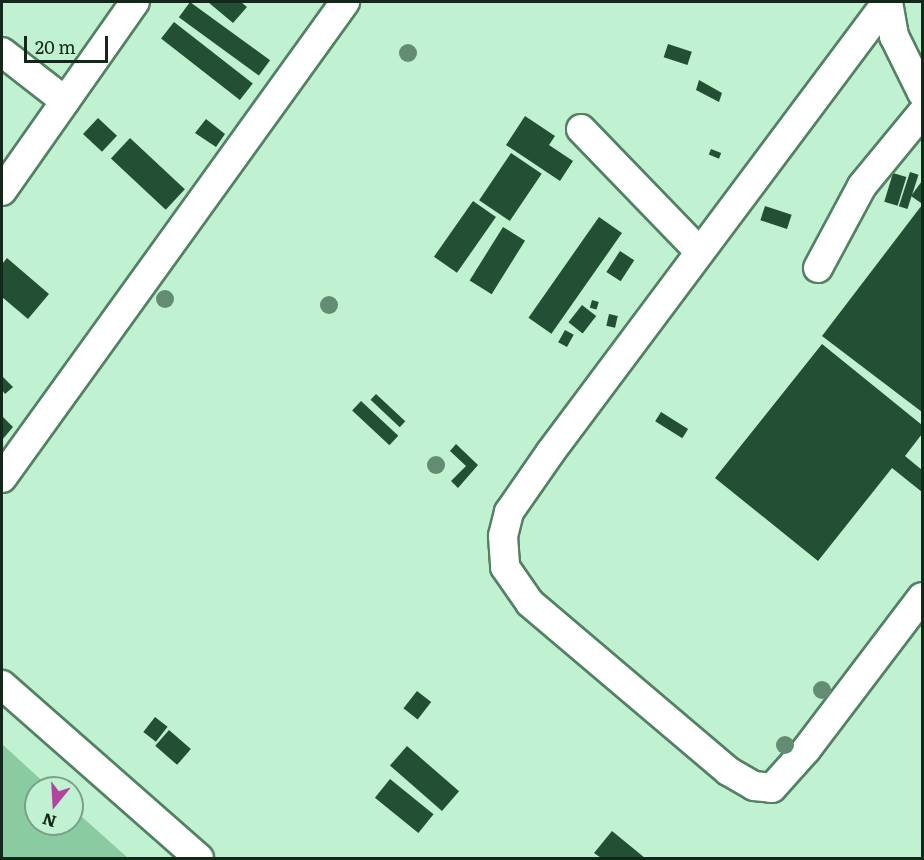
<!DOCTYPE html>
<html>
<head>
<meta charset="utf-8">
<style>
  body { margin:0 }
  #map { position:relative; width:924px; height:860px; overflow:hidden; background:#c0f1d0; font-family:Literata,serif }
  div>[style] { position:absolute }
  .green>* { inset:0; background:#8bcba2 }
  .building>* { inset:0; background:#235035; transform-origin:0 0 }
  .roads { filter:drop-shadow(2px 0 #538163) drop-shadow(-2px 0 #538163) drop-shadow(0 2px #538163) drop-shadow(0 -2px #538163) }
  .minor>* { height:28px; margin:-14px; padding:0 14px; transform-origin:14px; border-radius:14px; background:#fff }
  .trees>* { width:18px; height:18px; margin:-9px; border-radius:50%; background:#638c72 }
  span { translate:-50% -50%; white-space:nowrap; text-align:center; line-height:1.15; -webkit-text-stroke:6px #c0f1d0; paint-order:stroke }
  .frame { position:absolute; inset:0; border:3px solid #14271b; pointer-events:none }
  .north { position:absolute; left:24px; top:776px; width:60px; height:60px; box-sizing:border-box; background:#c0f1d0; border:2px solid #7ba088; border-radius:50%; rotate:198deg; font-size:16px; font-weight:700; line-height:24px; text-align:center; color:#14271b }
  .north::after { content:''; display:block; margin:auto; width:21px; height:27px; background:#b343a0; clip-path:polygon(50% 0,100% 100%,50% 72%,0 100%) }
  .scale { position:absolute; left:24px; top:36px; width:84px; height:27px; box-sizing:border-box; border:3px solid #14271b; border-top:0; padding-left:8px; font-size:18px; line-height:21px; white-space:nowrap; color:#14271b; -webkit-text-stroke:4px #c0f1d0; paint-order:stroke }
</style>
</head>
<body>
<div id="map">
  <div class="green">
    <div style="clip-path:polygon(2px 744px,50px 788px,36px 788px,36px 824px,72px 824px,72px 808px,128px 858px,2px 858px)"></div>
  </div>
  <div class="building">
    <div style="left:190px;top:2px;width:99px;height:19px;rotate:36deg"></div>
    <div style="clip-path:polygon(208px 2px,241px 2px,247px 7px,233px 23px)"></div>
    <div style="left:174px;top:22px;width:100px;height:21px;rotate:38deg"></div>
    <div style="left:668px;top:44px;width:25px;height:14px;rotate:18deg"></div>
    <div style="clip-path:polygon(699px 80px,722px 93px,719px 102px,696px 90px)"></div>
    <div style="clip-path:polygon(525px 116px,555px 136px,549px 145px,573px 161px,560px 181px,506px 145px)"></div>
    <div style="left:98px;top:118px;width:26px;height:22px;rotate:43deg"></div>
    <div style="clip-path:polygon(206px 119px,225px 134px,216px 147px,195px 133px)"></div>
    <div style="left:130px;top:138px;width:75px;height:28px;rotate:43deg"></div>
    <div style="left:711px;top:149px;width:11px;height:6px;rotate:22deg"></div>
    <div style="left:511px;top:153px;width:37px;height:57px;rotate:34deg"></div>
    <div style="left:910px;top:172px;width:9px;height:36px;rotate:18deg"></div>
    <div style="left:893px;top:173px;width:14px;height:30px;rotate:17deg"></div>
    <div style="clip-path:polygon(922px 181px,922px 201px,921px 203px,911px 196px)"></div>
    <div style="left:473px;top:201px;width:28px;height:68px;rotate:35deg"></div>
    <div style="clip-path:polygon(922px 205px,922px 412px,822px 336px)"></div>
    <div style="left:765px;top:206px;width:28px;height:15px;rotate:18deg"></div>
    <div style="left:599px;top:217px;width:28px;height:123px;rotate:35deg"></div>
    <div style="left:503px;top:227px;width:26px;height:63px;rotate:32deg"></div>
    <div style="left:620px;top:251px;width:17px;height:25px;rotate:33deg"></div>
    <div style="clip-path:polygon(7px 258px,49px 294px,28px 319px,2px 297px,2px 264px)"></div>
    <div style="left:592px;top:300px;width:7px;height:8px;rotate:16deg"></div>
    <div style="left:582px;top:305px;width:18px;height:22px;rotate:38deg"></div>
    <div style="left:609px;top:314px;width:9px;height:12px;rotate:13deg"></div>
    <div style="left:565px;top:330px;width:10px;height:14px;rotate:29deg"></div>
    <div style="clip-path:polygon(822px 344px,922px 425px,922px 434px,905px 456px,922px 470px,922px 492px,892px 468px,818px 561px,715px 478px)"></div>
    <div style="clip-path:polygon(2px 376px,13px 387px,5px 394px,2px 390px)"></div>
    <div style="left:376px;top:394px;width:40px;height:8px;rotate:43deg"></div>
    <div style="left:361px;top:401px;width:51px;height:13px;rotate:43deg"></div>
    <div style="left:661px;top:412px;width:32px;height:11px;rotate:32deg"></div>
    <div style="clip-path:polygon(2px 416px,13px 427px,2px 440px)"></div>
    <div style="clip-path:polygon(456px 444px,478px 465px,458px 488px,451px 481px,466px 466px,450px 451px)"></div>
    <div style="left:417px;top:691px;width:18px;height:22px;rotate:38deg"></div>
    <div style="left:155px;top:717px;width:16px;height:19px;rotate:38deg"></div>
    <div style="left:169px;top:730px;width:29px;height:21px;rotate:41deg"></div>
    <div style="left:407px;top:746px;width:69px;height:26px;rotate:41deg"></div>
    <div style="left:390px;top:779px;width:56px;height:24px;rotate:39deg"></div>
    <div style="clip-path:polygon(612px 831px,645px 858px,601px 858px,594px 853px)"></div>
  </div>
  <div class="roads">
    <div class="minor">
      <div style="left:887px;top:2px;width:563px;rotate:126.77deg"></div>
      <div style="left:550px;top:453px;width:72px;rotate:124.8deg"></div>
      <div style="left:509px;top:512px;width:25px;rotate:104deg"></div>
      <div style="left:503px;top:536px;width:31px;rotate:86deg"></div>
      <div style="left:505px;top:567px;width:44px;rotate:55.2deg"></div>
      <div style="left:530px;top:603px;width:260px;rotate:40.3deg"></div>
      <div style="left:728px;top:771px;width:30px;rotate:30deg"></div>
      <div style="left:754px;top:786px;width:18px;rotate:6deg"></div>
      <div style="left:772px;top:788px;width:51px;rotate:-48.2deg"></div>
      <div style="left:806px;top:750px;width:192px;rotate:-52.8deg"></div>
      <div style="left:888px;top:2px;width:35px;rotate:80deg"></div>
      <div style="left:894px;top:36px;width:64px;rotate:63.8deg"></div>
      <div style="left:2px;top:52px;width:80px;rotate:37.9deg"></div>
      <div style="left:581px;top:129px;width:170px;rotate:46deg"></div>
      <div style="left:2px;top:191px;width:231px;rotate:-54.9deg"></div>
      <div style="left:818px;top:268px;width:93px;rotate:-61.8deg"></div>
      <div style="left:862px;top:186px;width:94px;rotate:-50.6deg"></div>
      <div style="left:2px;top:478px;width:587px;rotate:-54.22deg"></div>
      <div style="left:2px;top:685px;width:262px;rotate:41.3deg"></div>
    </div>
  </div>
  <div class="trees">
    <div style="left:408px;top:53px"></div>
    <div style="left:165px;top:299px"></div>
    <div style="left:329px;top:305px"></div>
    <div style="left:436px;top:465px"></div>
    <div style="left:822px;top:690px"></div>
    <div style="left:785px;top:745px"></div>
  </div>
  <div class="frame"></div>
  <div class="north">N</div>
  <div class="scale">20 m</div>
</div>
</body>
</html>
